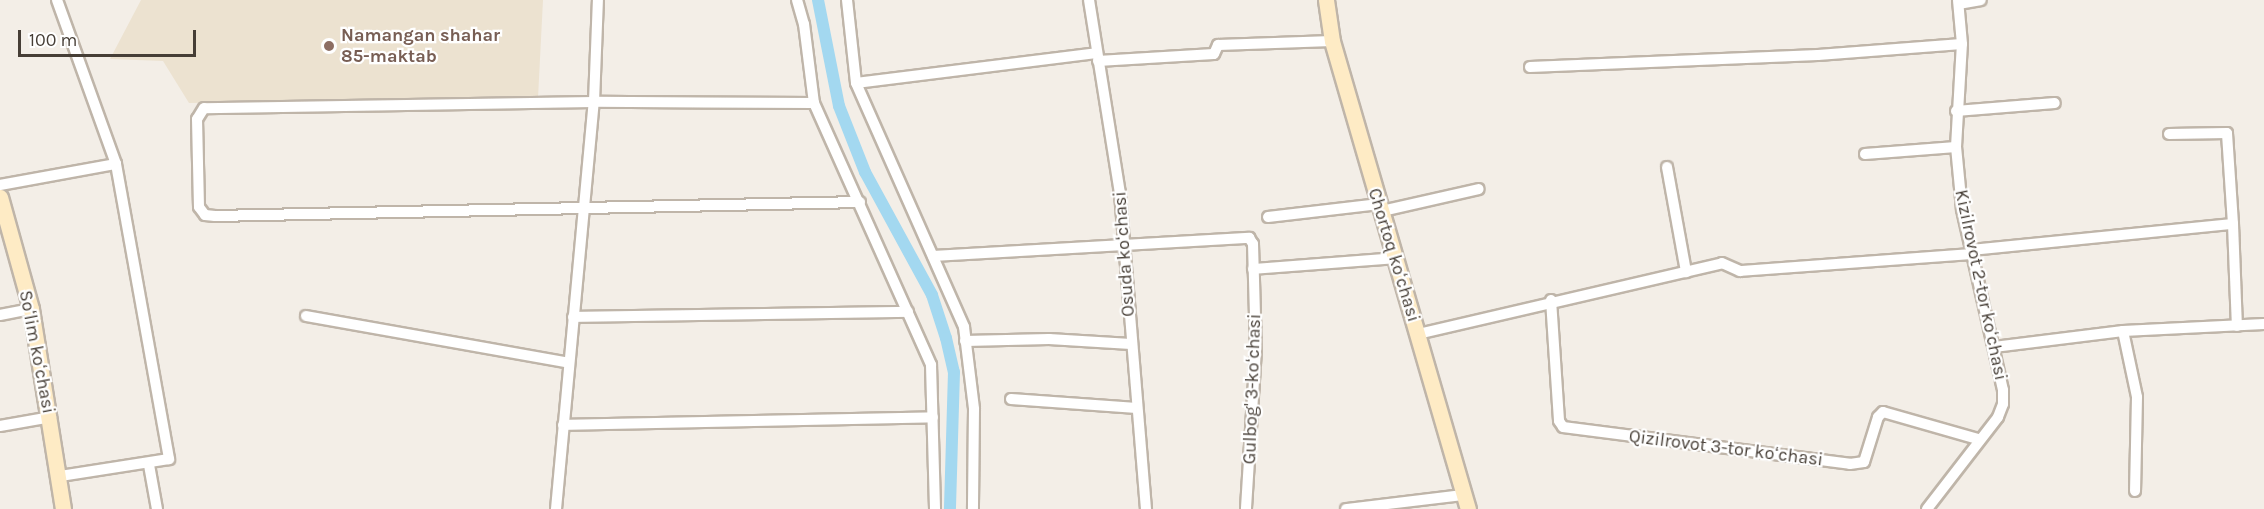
<!DOCTYPE html>
<html>
<head>
<meta charset="utf-8">
<style>
  body { margin:0 }
  #map { position:relative; width:2264px; height:509px; overflow:hidden; background:#f3eee7; font-family:Karla,sans-serif }
  div>[style] { position:absolute }
  .education>* { inset:0; background:#ece2d0 }
  .canal>* { height:12px; margin:-6px; padding:0 6px; transform-origin:6px; border-radius:6px; background:#a3d8f0 }
  .roads { filter:drop-shadow(2px 0 #bfb5a9) drop-shadow(-2px 0 #bfb5a9) drop-shadow(0 2px #bfb5a9) drop-shadow(0 -2px #bfb5a9) }
  .street>* { height:10px; margin:-5px; padding:0 5px; transform-origin:5px; border-radius:5px; background:#fff }
  .secondary>* { height:15px; margin:-7.5px; padding:0 7.5px; transform-origin:7.5px; border-radius:7.5px; background:#feebc5 }
  .dots>* { width:16px; height:16px; translate:-50% -50%; box-sizing:border-box; border:3px solid #fff; border-radius:50% }
  span { translate:-50% -50%; white-space:nowrap; text-align:center; line-height:1.15; -webkit-text-stroke:4.5px #fff; paint-order:stroke }
  .education-label { font-size:18px; color:#785e54; font-weight:700 }
  .left { translate:0 -50%; text-align:left }
  .street-label { font-size:18px; color:#463e36 }
  .scale { position:absolute; left:18px; top:30px; width:178px; height:27px; box-sizing:border-box; border:3px solid #463e36; border-top:0; padding-left:8px; font-size:18px; line-height:21px; white-space:nowrap; color:#463e36; -webkit-text-stroke:4px #fff; paint-order:stroke }
</style>
</head>
<body>
<div id="map">
  <div class="education">
    <div style="clip-path:polygon(141px 0,543px 0,538px 98px,189px 103px,163px 61px,110px 59px)"></div>
  </div>
  <div class="canal">
    <div style="left:818px;top:0;width:108px;rotate:78.8deg"></div>
    <div style="left:839px;top:106px;width:71px;rotate:68.5deg"></div>
    <div style="left:865px;top:172px;width:140px;rotate:61.4deg"></div>
    <div style="left:932px;top:295px;width:45px;rotate:72deg"></div>
    <div style="left:946px;top:338px;width:35px;rotate:77deg"></div>
    <div style="left:954px;top:372px;width:137px;rotate:91.7deg"></div>
  </div>
  <div class="roads">
    <div class="street">
      <div style="left:57px;top:0;width:174px;rotate:70.2deg"></div>
      <div style="left:797px;top:0;width:25px;rotate:74deg"></div>
      <div style="left:804px;top:24px;width:80px;rotate:82.8deg"></div>
      <div style="left:814px;top:103px;width:287px;rotate:65.9deg"></div>
      <div style="left:931px;top:365px;width:144px;rotate:88.4deg"></div>
      <div style="left:847px;top:0;width:83px;rotate:83.8deg"></div>
      <div style="left:856px;top:83px;width:267px;rotate:66.1deg"></div>
      <div style="left:964px;top:327px;width:83px;rotate:83deg"></div>
      <div style="left:974px;top:409px;width:100px;rotate:90.6deg"></div>
      <div style="left:1089px;top:0;width:195px;rotate:80.9deg"></div>
      <div style="left:1120px;top:193px;width:317px;rotate:85.3deg"></div>
      <div style="left:1959px;top:4px;width:22px;rotate:-10deg"></div>
      <div style="left:1098px;top:61px;width:116px;rotate:-3.5deg"></div>
      <div style="left:1214px;top:54px;width:10px;rotate:-66deg"></div>
      <div style="left:1218px;top:45px;width:114px;rotate:-2deg"></div>
      <div style="left:1530px;top:67px;width:288px;rotate:-2.4deg"></div>
      <div style="left:1818px;top:55px;width:144px;rotate:-4.4deg"></div>
      <div style="left:856px;top:83px;width:242px;rotate:-7.1deg"></div>
      <div style="left:814px;top:103px;width:220px;rotate:-179.7deg"></div>
      <div style="left:594px;top:102px;width:390px;rotate:179.1deg"></div>
      <div style="left:204px;top:108px;width:13px;rotate:122deg"></div>
      <div style="left:197px;top:119px;width:88px;rotate:88.7deg"></div>
      <div style="left:199px;top:207px;width:10px;rotate:53deg"></div>
      <div style="left:205px;top:215px;width:10px;rotate:6deg"></div>
      <div style="left:215px;top:216px;width:645px;rotate:-1.24deg"></div>
      <div style="left:1956px;top:111px;width:99px;rotate:-4.6deg"></div>
      <div style="left:1865px;top:154px;width:91px;rotate:-4.4deg"></div>
      <div style="left:1667px;top:167px;width:107px;rotate:79.7deg"></div>
      <div style="left:0;top:185px;width:118px;rotate:-10.3deg"></div>
      <div style="left:116px;top:164px;width:300px;rotate:79.8deg"></div>
      <div style="left:169px;top:459px;width:110px;rotate:171.1deg"></div>
      <div style="left:1382px;top:211px;width:99px;rotate:-12.8deg"></div>
      <div style="left:1268px;top:217px;width:112px;rotate:-6.7deg"></div>
      <div style="left:2233px;top:224px;width:102px;rotate:87.8deg"></div>
      <div style="left:1971px;top:250px;width:263px;rotate:-5.7deg"></div>
      <div style="left:2233px;top:224px;width:91px;rotate:-93.8deg"></div>
      <div style="left:2227px;top:133px;width:58px;rotate:179deg"></div>
      <div style="left:933px;top:256px;width:317px;rotate:-3.3deg"></div>
      <div style="left:1249px;top:238px;width:7px;rotate:56deg"></div>
      <div style="left:1253px;top:244px;width:105px;rotate:88.4deg"></div>
      <div style="left:1256px;top:349px;width:160px;rotate:93.6deg"></div>
      <div style="left:1253px;top:269px;width:143px;rotate:-4.4deg"></div>
      <div style="left:1551px;top:300px;width:121px;rotate:86.2deg"></div>
      <div style="left:1559px;top:421px;width:7px;rotate:56deg"></div>
      <div style="left:1563px;top:427px;width:289px;rotate:7.3deg"></div>
      <div style="left:1850px;top:464px;width:14px;rotate:-8deg"></div>
      <div style="left:1864px;top:462px;width:47px;rotate:-72.7deg"></div>
      <div style="left:1878px;top:417px;width:7px;rotate:-45deg"></div>
      <div style="left:1883px;top:412px;width:99px;rotate:15.9deg"></div>
      <div style="left:0;top:315px;width:32px;rotate:-11deg"></div>
      <div style="left:306px;top:316px;width:267px;rotate:10.1deg"></div>
      <div style="left:573px;top:317px;width:335px;rotate:-0.9deg"></div>
      <div style="left:2123px;top:331px;width:67px;rotate:78deg"></div>
      <div style="left:2137px;top:397px;width:94px;rotate:91.2deg"></div>
      <div style="left:1418px;top:334px;width:312px;rotate:-13.1deg"></div>
      <div style="left:1722px;top:263px;width:20px;rotate:24deg"></div>
      <div style="left:1740px;top:271px;width:234px;rotate:-4.2deg"></div>
      <div style="left:965px;top:341px;width:84px;rotate:-1.4deg"></div>
      <div style="left:1049px;top:339px;width:82px;rotate:3.5deg"></div>
      <div style="left:1994px;top:347px;width:130px;rotate:-7.1deg"></div>
      <div style="left:2123px;top:331px;width:141px;rotate:-2.8deg"></div>
      <div style="left:1011px;top:399px;width:126px;rotate:4.1deg"></div>
      <div style="left:563px;top:425px;width:370px;rotate:-1.2deg"></div>
      <div style="left:0;top:426px;width:52px;rotate:-10deg"></div>
      <div style="left:149px;top:465px;width:45px;rotate:79.7deg"></div>
      <div style="left:556px;top:509px;width:409px;rotate:-84.7deg"></div>
      <div style="left:594px;top:102px;width:102px;rotate:-87.8deg"></div>
      <div style="left:1346px;top:509px;width:119px;rotate:-6.8deg"></div>
      <div style="left:1927px;top:509px;width:116px;rotate:-52.3deg"></div>
      <div style="left:1998px;top:417px;width:14px;rotate:-69deg"></div>
      <div style="left:2003px;top:404px;width:14px;rotate:-90deg"></div>
      <div style="left:2003px;top:390px;width:186px;rotate:-102.8deg"></div>
      <div style="left:1962px;top:209px;width:62px;rotate:-95.5deg"></div>
      <div style="left:1956px;top:147px;width:103px;rotate:-86.7deg"></div>
      <div style="left:1962px;top:44px;width:44px;rotate:-95.2deg"></div>
    </div>
    <div class="secondary">
      <div style="left:1326px;top:0;width:41px;rotate:81.7deg"></div>
      <div style="left:1332px;top:41px;width:487px;rotate:73.8deg"></div>
      <div style="left:0;top:197px;width:116px;rotate:74.5deg"></div>
      <div style="left:31px;top:309px;width:203px;rotate:80.9deg"></div>
    </div>
  </div>
  <div class="dots">
    <div style="left:329px;top:46px;background:#8d6e63"></div>
  </div>
  <div class="education-label">
    <span class="left" style="left:341px;top:46px">Namangan shahar<br>85-maktab</span>
  </div>
  <div class="street-label">
    <span style="left:1124px;top:254px;rotate:-94deg">Osuda koʻchasi</span>
    <span style="left:1394px;top:255px;rotate:73deg">Chortoq koʻchasi</span>
    <span style="left:1981px;top:285px;rotate:78deg">Kizilrovot 2-tor koʻchasi</span>
    <span style="left:37px;top:352px;rotate:79deg">Soʻlim koʻchasi</span>
    <span style="left:1252px;top:389px;rotate:-88deg">Gulbog' 3-koʻchasi</span>
    <span style="left:1726px;top:448px;rotate:7deg">Qizilrovot 3-tor koʻchasi</span>
  </div>
  <div class="scale">100 m</div>
</div>
</body>
</html>
